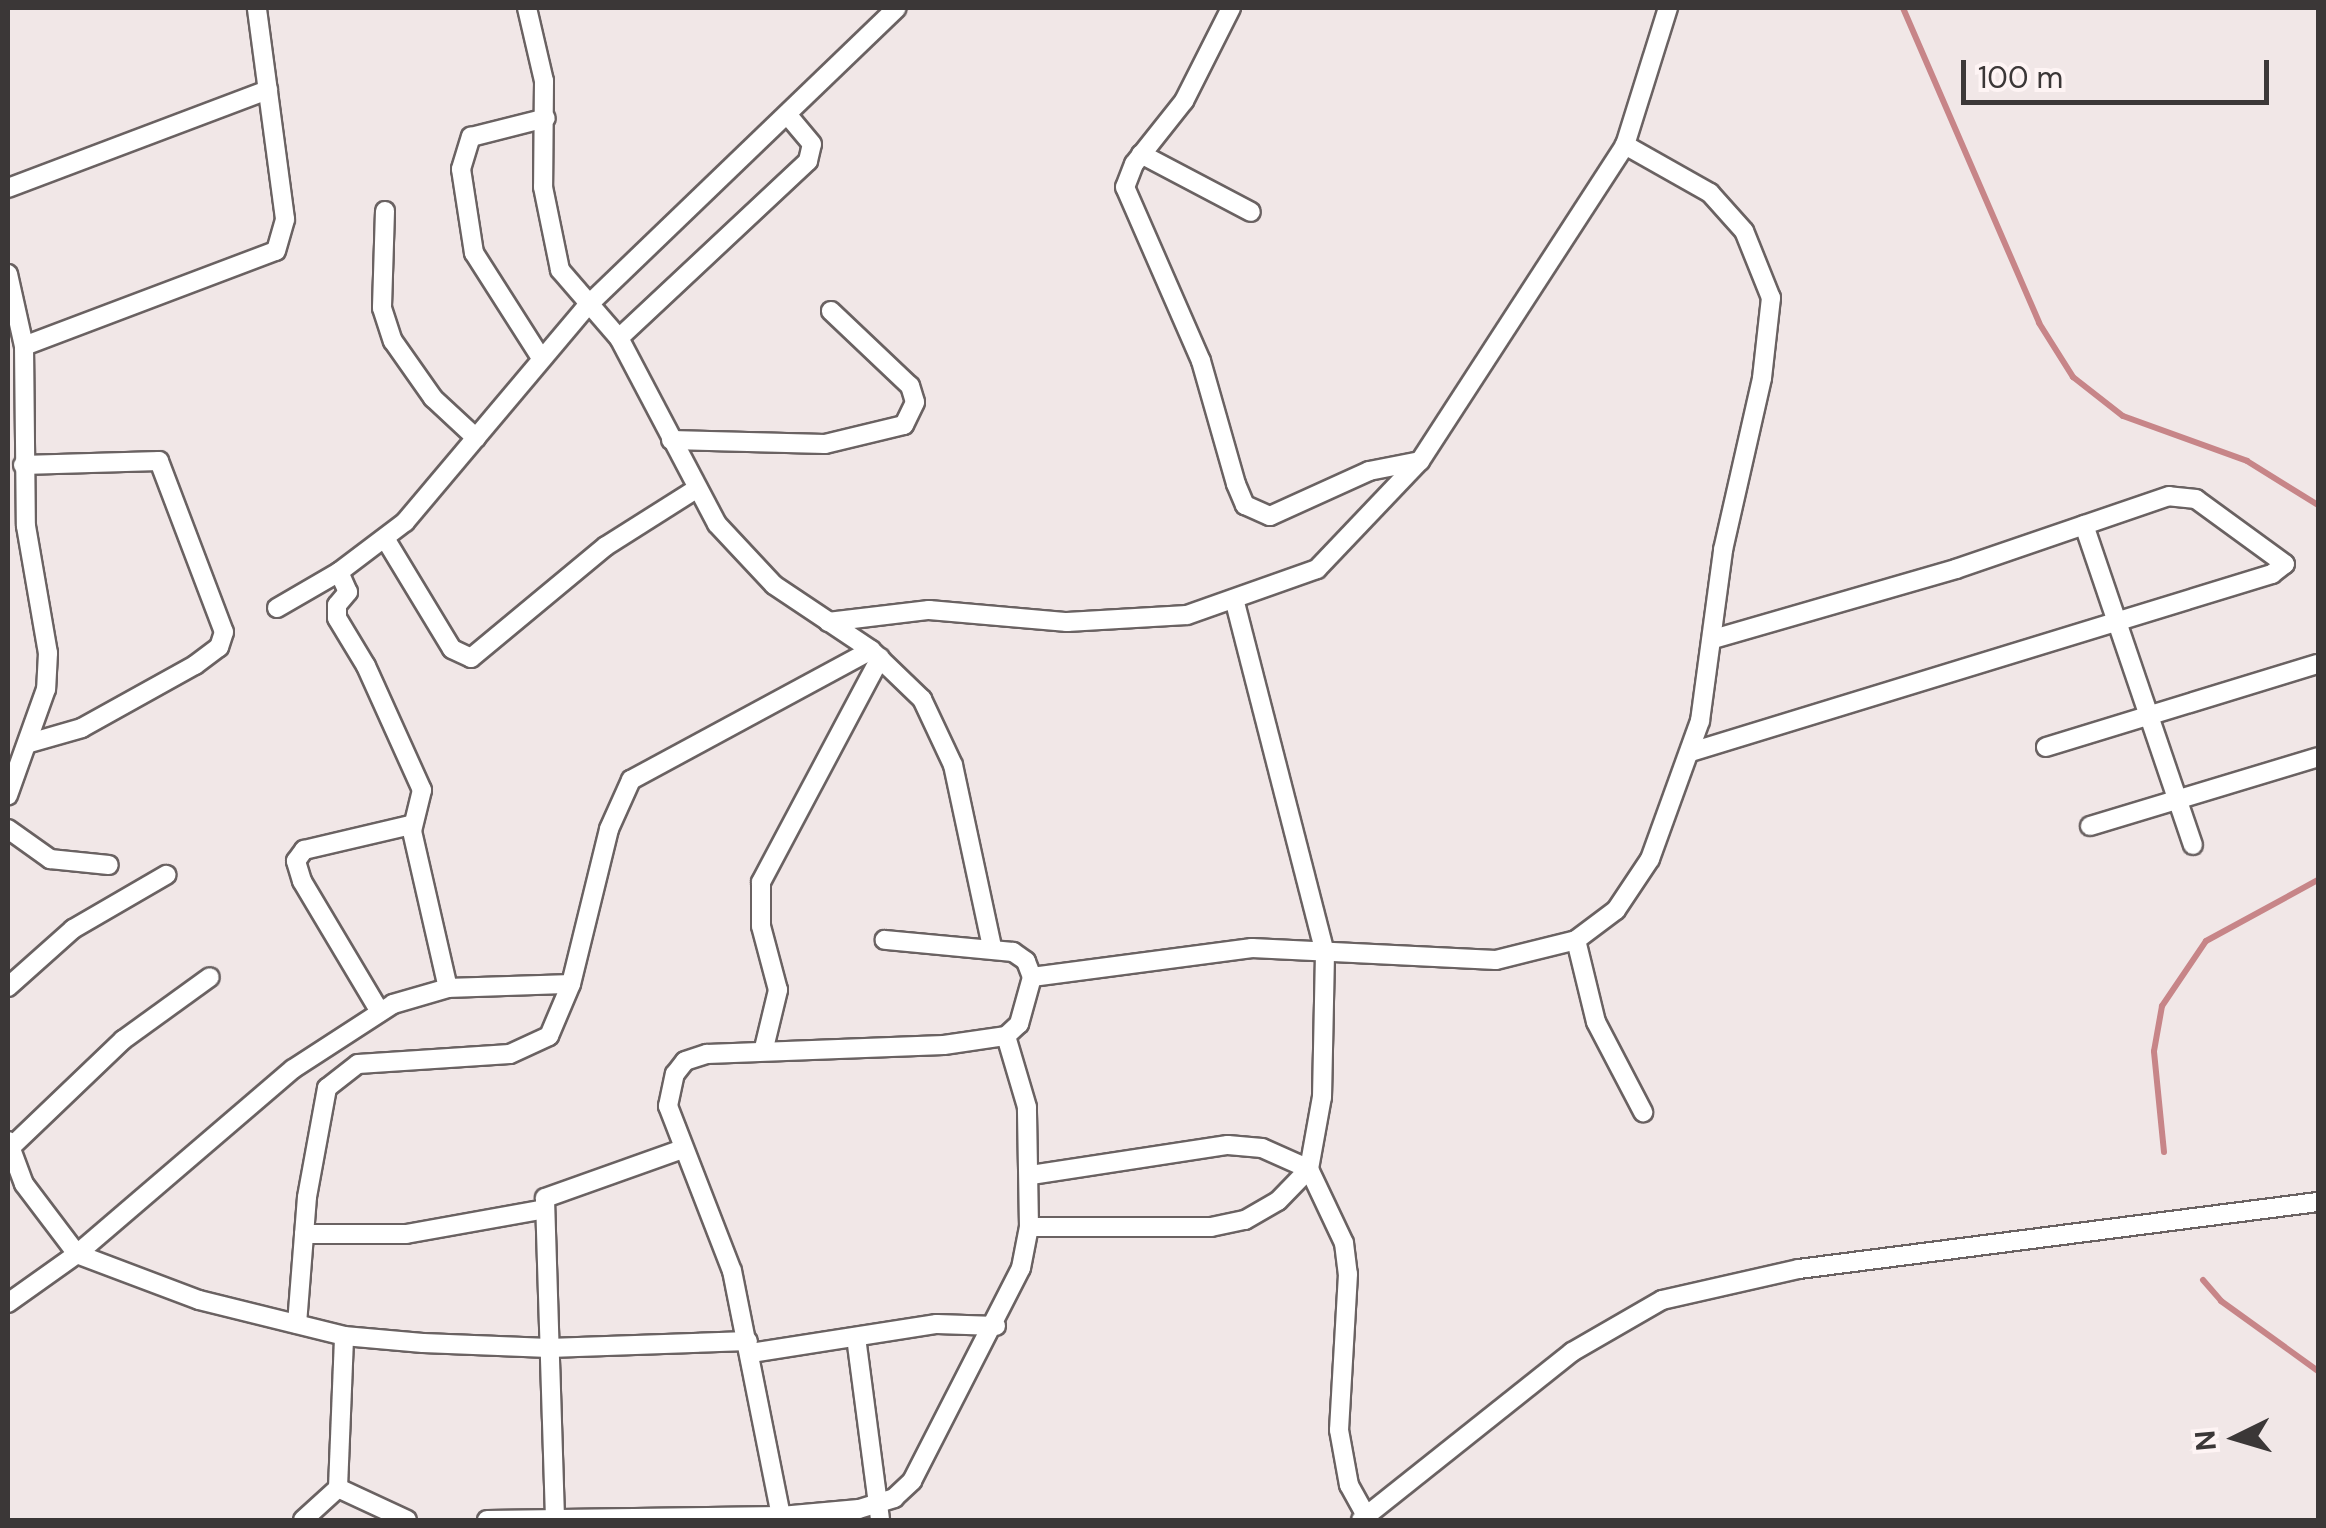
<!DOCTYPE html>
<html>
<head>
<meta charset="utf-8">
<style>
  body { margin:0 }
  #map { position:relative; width:2326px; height:1528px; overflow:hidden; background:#f1e7e7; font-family:"DM Sans",sans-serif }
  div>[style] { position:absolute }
  .stream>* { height:6px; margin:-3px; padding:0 3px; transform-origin:3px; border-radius:3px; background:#c78588 }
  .roads { filter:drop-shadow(2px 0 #6a6262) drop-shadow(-2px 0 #6a6262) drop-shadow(0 2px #6a6262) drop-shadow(0 -2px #6a6262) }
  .street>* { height:18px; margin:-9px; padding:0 9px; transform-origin:9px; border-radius:9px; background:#fff }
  span { translate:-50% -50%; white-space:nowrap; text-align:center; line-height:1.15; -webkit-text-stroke:9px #fef4f4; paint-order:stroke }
  .frame { position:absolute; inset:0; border:10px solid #3b3737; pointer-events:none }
  .north { position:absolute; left:2186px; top:1388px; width:100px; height:100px; -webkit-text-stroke:8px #fef4f4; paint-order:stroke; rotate:265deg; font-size:28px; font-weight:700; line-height:40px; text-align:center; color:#3b3737 }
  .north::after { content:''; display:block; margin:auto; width:35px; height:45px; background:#3b3737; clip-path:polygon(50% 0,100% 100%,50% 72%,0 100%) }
  .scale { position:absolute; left:1961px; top:60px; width:308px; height:45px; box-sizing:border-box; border:5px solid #3b3737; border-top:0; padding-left:12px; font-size:30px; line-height:35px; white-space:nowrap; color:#3b3737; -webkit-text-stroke:8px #fef4f4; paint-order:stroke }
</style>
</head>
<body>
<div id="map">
  <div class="stream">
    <div style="left:1903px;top:8px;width:343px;rotate:66.6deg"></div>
    <div style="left:2039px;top:323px;width:64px;rotate:57.8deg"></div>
    <div style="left:2073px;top:377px;width:63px;rotate:38deg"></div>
    <div style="left:2123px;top:416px;width:132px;rotate:19.9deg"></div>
    <div style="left:2247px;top:461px;width:84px;rotate:31.8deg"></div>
    <div style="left:2164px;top:1152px;width:101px;rotate:-95.7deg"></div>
    <div style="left:2154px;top:1051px;width:46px;rotate:-79.9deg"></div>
    <div style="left:2162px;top:1006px;width:78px;rotate:-55.9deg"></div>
    <div style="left:2206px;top:941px;width:128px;rotate:-28.6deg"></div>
    <div style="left:2203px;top:1280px;width:28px;rotate:49deg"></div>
    <div style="left:2221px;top:1301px;width:120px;rotate:35.8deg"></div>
  </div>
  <div class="roads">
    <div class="street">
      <div style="left:527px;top:8px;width:75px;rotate:76.9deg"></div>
      <div style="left:544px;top:81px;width:106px;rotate:90.5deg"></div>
      <div style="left:543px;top:187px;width:85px;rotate:78.4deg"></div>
      <div style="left:560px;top:270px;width:90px;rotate:49.1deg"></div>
      <div style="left:619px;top:338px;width:210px;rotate:62.2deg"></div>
      <div style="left:717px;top:524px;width:83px;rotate:46.9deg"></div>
      <div style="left:774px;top:585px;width:117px;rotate:33.8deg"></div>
      <div style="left:871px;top:650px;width:71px;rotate:43.9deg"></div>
      <div style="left:922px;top:699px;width:73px;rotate:64.8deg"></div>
      <div style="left:953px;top:765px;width:186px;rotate:77.9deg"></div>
      <div style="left:1231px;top:8px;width:104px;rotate:116.8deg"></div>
      <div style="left:1184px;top:101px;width:80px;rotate:128.4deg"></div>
      <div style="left:1134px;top:164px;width:25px;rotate:111deg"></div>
      <div style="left:1125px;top:187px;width:190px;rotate:66.4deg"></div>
      <div style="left:1201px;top:361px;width:128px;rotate:74.1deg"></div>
      <div style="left:1236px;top:484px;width:23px;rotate:67deg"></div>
      <div style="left:1245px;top:505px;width:27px;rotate:24deg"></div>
      <div style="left:1270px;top:516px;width:109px;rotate:-24.4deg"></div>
      <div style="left:1369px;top:471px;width:52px;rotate:-11.1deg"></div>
      <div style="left:1141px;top:154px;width:124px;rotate:27.8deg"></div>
      <div style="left:8px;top:188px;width:278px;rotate:-20.7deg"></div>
      <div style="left:385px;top:211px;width:97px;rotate:91.8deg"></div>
      <div style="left:382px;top:308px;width:35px;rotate:72deg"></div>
      <div style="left:393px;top:341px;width:70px;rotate:54.9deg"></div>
      <div style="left:433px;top:398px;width:59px;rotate:42.9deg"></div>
      <div style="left:8px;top:274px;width:74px;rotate:77.5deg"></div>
      <div style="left:24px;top:346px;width:180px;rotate:89.4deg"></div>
      <div style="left:26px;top:526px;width:129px;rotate:80.2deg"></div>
      <div style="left:48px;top:653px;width:36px;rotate:93deg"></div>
      <div style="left:46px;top:689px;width:113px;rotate:109.7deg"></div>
      <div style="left:619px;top:338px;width:259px;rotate:-43.1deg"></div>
      <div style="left:808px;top:161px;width:17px;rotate:-77deg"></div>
      <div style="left:812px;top:144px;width:39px;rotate:-130deg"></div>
      <div style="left:24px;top:346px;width:269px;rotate:-20.7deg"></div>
      <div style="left:276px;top:251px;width:33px;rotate:-74deg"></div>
      <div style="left:285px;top:219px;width:213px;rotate:-97.6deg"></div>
      <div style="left:541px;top:358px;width:125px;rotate:-122.5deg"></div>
      <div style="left:474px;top:253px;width:85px;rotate:-98.8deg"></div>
      <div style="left:461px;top:169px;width:34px;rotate:-73deg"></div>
      <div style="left:471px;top:137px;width:77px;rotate:-14.2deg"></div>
      <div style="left:671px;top:440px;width:154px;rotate:1.5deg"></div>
      <div style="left:825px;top:444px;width:81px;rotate:-13.5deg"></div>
      <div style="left:904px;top:425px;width:25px;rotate:-64deg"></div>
      <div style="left:915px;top:402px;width:17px;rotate:-107deg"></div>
      <div style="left:910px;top:386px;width:109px;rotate:-136.5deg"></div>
      <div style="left:23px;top:465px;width:136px;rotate:-1.7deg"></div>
      <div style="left:159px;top:461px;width:183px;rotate:69.2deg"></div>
      <div style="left:224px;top:632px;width:16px;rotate:108deg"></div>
      <div style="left:219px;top:647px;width:30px;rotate:143deg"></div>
      <div style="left:195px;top:665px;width:129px;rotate:150.9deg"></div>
      <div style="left:82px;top:728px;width:54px;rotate:163.9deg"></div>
      <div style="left:2084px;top:525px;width:338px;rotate:71.2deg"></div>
      <div style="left:386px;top:540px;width:127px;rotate:58.8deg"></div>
      <div style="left:452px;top:649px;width:21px;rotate:25deg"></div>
      <div style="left:471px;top:658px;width:175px;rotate:-39.7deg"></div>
      <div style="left:606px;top:546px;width:107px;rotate:-32.3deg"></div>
      <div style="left:339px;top:572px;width:22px;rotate:66deg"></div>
      <div style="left:348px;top:592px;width:17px;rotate:130deg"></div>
      <div style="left:337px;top:605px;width:13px;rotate:90deg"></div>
      <div style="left:337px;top:618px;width:56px;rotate:58.9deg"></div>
      <div style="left:366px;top:666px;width:136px;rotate:65.7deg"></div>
      <div style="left:422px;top:790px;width:42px;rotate:103.7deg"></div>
      <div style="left:412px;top:831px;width:161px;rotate:77.1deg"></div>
      <div style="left:277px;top:608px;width:72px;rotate:-30.1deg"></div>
      <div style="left:339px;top:572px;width:83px;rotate:-37.1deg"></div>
      <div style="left:405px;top:522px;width:281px;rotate:-49.9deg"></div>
      <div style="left:586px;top:307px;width:431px;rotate:-43.9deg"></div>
      <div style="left:828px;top:622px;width:102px;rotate:-6.8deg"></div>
      <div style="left:929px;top:610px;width:139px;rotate:5deg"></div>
      <div style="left:1067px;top:622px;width:120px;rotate:-3.3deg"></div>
      <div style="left:1187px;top:615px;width:138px;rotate:-19.5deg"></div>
      <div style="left:1317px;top:569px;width:149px;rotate:-46.4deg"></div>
      <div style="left:1420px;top:461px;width:377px;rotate:-57deg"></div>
      <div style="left:1625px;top:145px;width:144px;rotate:-72.6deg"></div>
      <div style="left:2046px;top:747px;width:284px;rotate:-17deg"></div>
      <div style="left:1691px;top:752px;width:608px;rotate:-17.03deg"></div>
      <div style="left:2272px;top:574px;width:16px;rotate:-38deg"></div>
      <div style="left:2285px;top:564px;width:110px;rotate:-143.9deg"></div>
      <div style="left:2196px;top:499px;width:27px;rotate:-174deg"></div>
      <div style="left:2169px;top:496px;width:225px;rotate:161.1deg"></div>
      <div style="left:1956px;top:569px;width:253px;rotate:163.9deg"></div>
      <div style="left:2090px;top:826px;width:238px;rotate:-16.8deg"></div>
      <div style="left:8px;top:829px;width:52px;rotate:35.5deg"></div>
      <div style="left:50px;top:859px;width:59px;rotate:5.8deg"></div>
      <div style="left:1576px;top:940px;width:84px;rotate:76.3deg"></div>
      <div style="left:1596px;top:1022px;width:102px;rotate:62.4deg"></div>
      <div style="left:1032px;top:977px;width:222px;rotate:-7.5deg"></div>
      <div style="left:1252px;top:948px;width:244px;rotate:2.8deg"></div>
      <div style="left:1496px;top:960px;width:82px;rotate:-14deg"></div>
      <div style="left:1576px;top:940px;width:50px;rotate:-36.9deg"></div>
      <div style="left:1616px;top:910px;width:61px;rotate:-56.3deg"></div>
      <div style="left:1650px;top:859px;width:147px;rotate:-70.1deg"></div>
      <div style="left:1700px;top:721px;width:173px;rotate:-82.3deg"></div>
      <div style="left:1723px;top:550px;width:176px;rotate:-77.2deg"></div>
      <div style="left:1762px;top:378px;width:81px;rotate:-83.6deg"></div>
      <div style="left:1771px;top:298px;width:72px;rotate:-111.9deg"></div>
      <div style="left:1744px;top:231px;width:51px;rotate:-131.8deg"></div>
      <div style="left:1710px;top:193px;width:98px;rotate:-150.5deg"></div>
      <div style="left:8px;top:987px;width:87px;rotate:-41.7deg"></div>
      <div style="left:73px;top:929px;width:108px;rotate:-30.1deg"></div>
      <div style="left:380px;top:1012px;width:152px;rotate:-120.8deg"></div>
      <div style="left:302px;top:881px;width:21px;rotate:-107deg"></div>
      <div style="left:296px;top:861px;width:14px;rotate:-54deg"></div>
      <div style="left:304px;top:850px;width:110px;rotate:-13.2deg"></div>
      <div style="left:764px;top:1048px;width:60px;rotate:-76.4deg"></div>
      <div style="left:778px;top:990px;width:66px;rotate:-104.9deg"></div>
      <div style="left:761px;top:926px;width:44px;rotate:-90deg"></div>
      <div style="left:761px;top:882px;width:254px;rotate:-62deg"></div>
      <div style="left:8px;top:1141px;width:46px;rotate:69.6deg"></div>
      <div style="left:24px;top:1184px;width:88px;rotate:52.9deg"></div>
      <div style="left:77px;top:1254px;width:130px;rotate:20.7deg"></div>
      <div style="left:199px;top:1300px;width:149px;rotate:13.9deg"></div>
      <div style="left:344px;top:1336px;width:79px;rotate:5.1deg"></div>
      <div style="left:423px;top:1343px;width:126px;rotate:2.3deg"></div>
      <div style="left:549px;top:1348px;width:199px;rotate:-2deg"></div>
      <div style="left:9px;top:1149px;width:158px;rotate:-43.7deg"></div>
      <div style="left:123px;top:1040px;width:107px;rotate:-35.9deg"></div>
      <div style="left:1031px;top:1175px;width:199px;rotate:-8.7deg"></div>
      <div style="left:1228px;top:1145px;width:34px;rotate:5deg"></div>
      <div style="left:1262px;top:1148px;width:51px;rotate:24.1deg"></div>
      <div style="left:1309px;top:1169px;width:82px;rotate:64.7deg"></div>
      <div style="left:1344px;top:1243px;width:31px;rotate:83deg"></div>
      <div style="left:1348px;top:1274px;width:156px;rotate:93.3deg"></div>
      <div style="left:1339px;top:1430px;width:56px;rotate:79.7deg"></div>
      <div style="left:1349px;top:1485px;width:35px;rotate:61deg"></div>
      <div style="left:1029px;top:1227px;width:182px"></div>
      <div style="left:1211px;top:1227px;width:35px;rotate:-12deg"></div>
      <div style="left:1245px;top:1220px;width:38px;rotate:-30deg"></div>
      <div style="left:1278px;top:1201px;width:45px;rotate:-45.9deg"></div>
      <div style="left:1309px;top:1169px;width:73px;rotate:-79.8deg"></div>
      <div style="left:1322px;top:1097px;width:144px;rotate:-88.8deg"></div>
      <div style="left:1325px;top:953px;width:361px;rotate:-104.4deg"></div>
      <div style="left:304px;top:1234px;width:102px"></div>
      <div style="left:406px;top:1234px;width:141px;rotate:-10.2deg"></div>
      <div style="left:8px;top:1303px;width:85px;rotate:-35.4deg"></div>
      <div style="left:77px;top:1254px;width:284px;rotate:-40.6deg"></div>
      <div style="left:293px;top:1069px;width:119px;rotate:-33deg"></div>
      <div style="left:393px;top:1004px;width:57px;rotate:-16.2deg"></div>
      <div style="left:448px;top:988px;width:123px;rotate:-1.9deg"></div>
      <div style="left:297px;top:1324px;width:127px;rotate:-85.5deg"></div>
      <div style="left:307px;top:1197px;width:111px;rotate:-79.6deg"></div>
      <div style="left:327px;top:1088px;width:39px;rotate:-38deg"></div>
      <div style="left:358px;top:1064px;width:152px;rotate:-3.8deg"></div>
      <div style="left:510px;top:1054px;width:43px;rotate:-24.8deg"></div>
      <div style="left:549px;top:1036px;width:56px;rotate:-67.1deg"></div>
      <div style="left:571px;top:984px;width:160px;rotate:-76.2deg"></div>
      <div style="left:609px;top:829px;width:54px;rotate:-65.8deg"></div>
      <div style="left:631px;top:780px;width:273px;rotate:-28.4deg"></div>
      <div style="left:856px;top:1337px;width:185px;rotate:82.5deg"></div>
      <div style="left:751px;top:1353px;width:188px;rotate:-8.9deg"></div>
      <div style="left:937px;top:1324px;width:59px;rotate:1.9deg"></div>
      <div style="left:338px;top:1488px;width:76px;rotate:24.9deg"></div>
      <div style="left:781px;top:1516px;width:250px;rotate:-101.3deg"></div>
      <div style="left:732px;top:1271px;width:177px;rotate:-111.2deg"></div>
      <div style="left:668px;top:1106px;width:33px;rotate:-78deg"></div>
      <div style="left:675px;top:1074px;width:16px;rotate:-52deg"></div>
      <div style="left:685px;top:1061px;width:23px;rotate:-18deg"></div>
      <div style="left:707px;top:1054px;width:237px;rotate:-2.2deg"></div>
      <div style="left:944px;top:1045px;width:63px;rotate:-8.3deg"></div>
      <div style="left:1006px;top:1036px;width:18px;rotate:-43deg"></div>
      <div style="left:1019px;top:1024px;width:49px;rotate:-74.5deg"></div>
      <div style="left:1032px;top:977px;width:17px;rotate:-111deg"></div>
      <div style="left:1026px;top:961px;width:16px;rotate:-145deg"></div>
      <div style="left:1013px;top:952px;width:129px;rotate:-174.6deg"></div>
      <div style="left:555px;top:1518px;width:320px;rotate:-91.8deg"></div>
      <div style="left:545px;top:1198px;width:143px;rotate:-19.6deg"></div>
      <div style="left:303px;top:1520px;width:47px;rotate:-42.4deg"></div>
      <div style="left:338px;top:1488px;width:152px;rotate:-87.7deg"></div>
      <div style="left:487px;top:1520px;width:294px;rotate:-0.8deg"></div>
      <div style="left:781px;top:1516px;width:78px;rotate:-5.1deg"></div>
      <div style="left:859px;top:1509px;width:37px;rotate:-17deg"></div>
      <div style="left:894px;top:1498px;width:25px;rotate:-43deg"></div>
      <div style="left:912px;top:1481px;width:239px;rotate:-62.9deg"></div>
      <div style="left:1021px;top:1268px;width:42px;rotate:-79deg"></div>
      <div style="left:1029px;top:1227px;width:120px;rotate:-91deg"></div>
      <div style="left:1027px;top:1107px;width:74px;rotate:-106.5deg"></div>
      <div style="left:1361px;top:1520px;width:270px;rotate:-38.5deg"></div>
      <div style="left:1572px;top:1352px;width:104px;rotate:-30deg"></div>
      <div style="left:1662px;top:1300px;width:140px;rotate:-12.8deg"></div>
      <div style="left:1799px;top:1269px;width:523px;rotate:-7.36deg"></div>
    </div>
  </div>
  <div class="frame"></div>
  <div class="north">N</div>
  <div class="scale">100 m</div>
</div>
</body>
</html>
